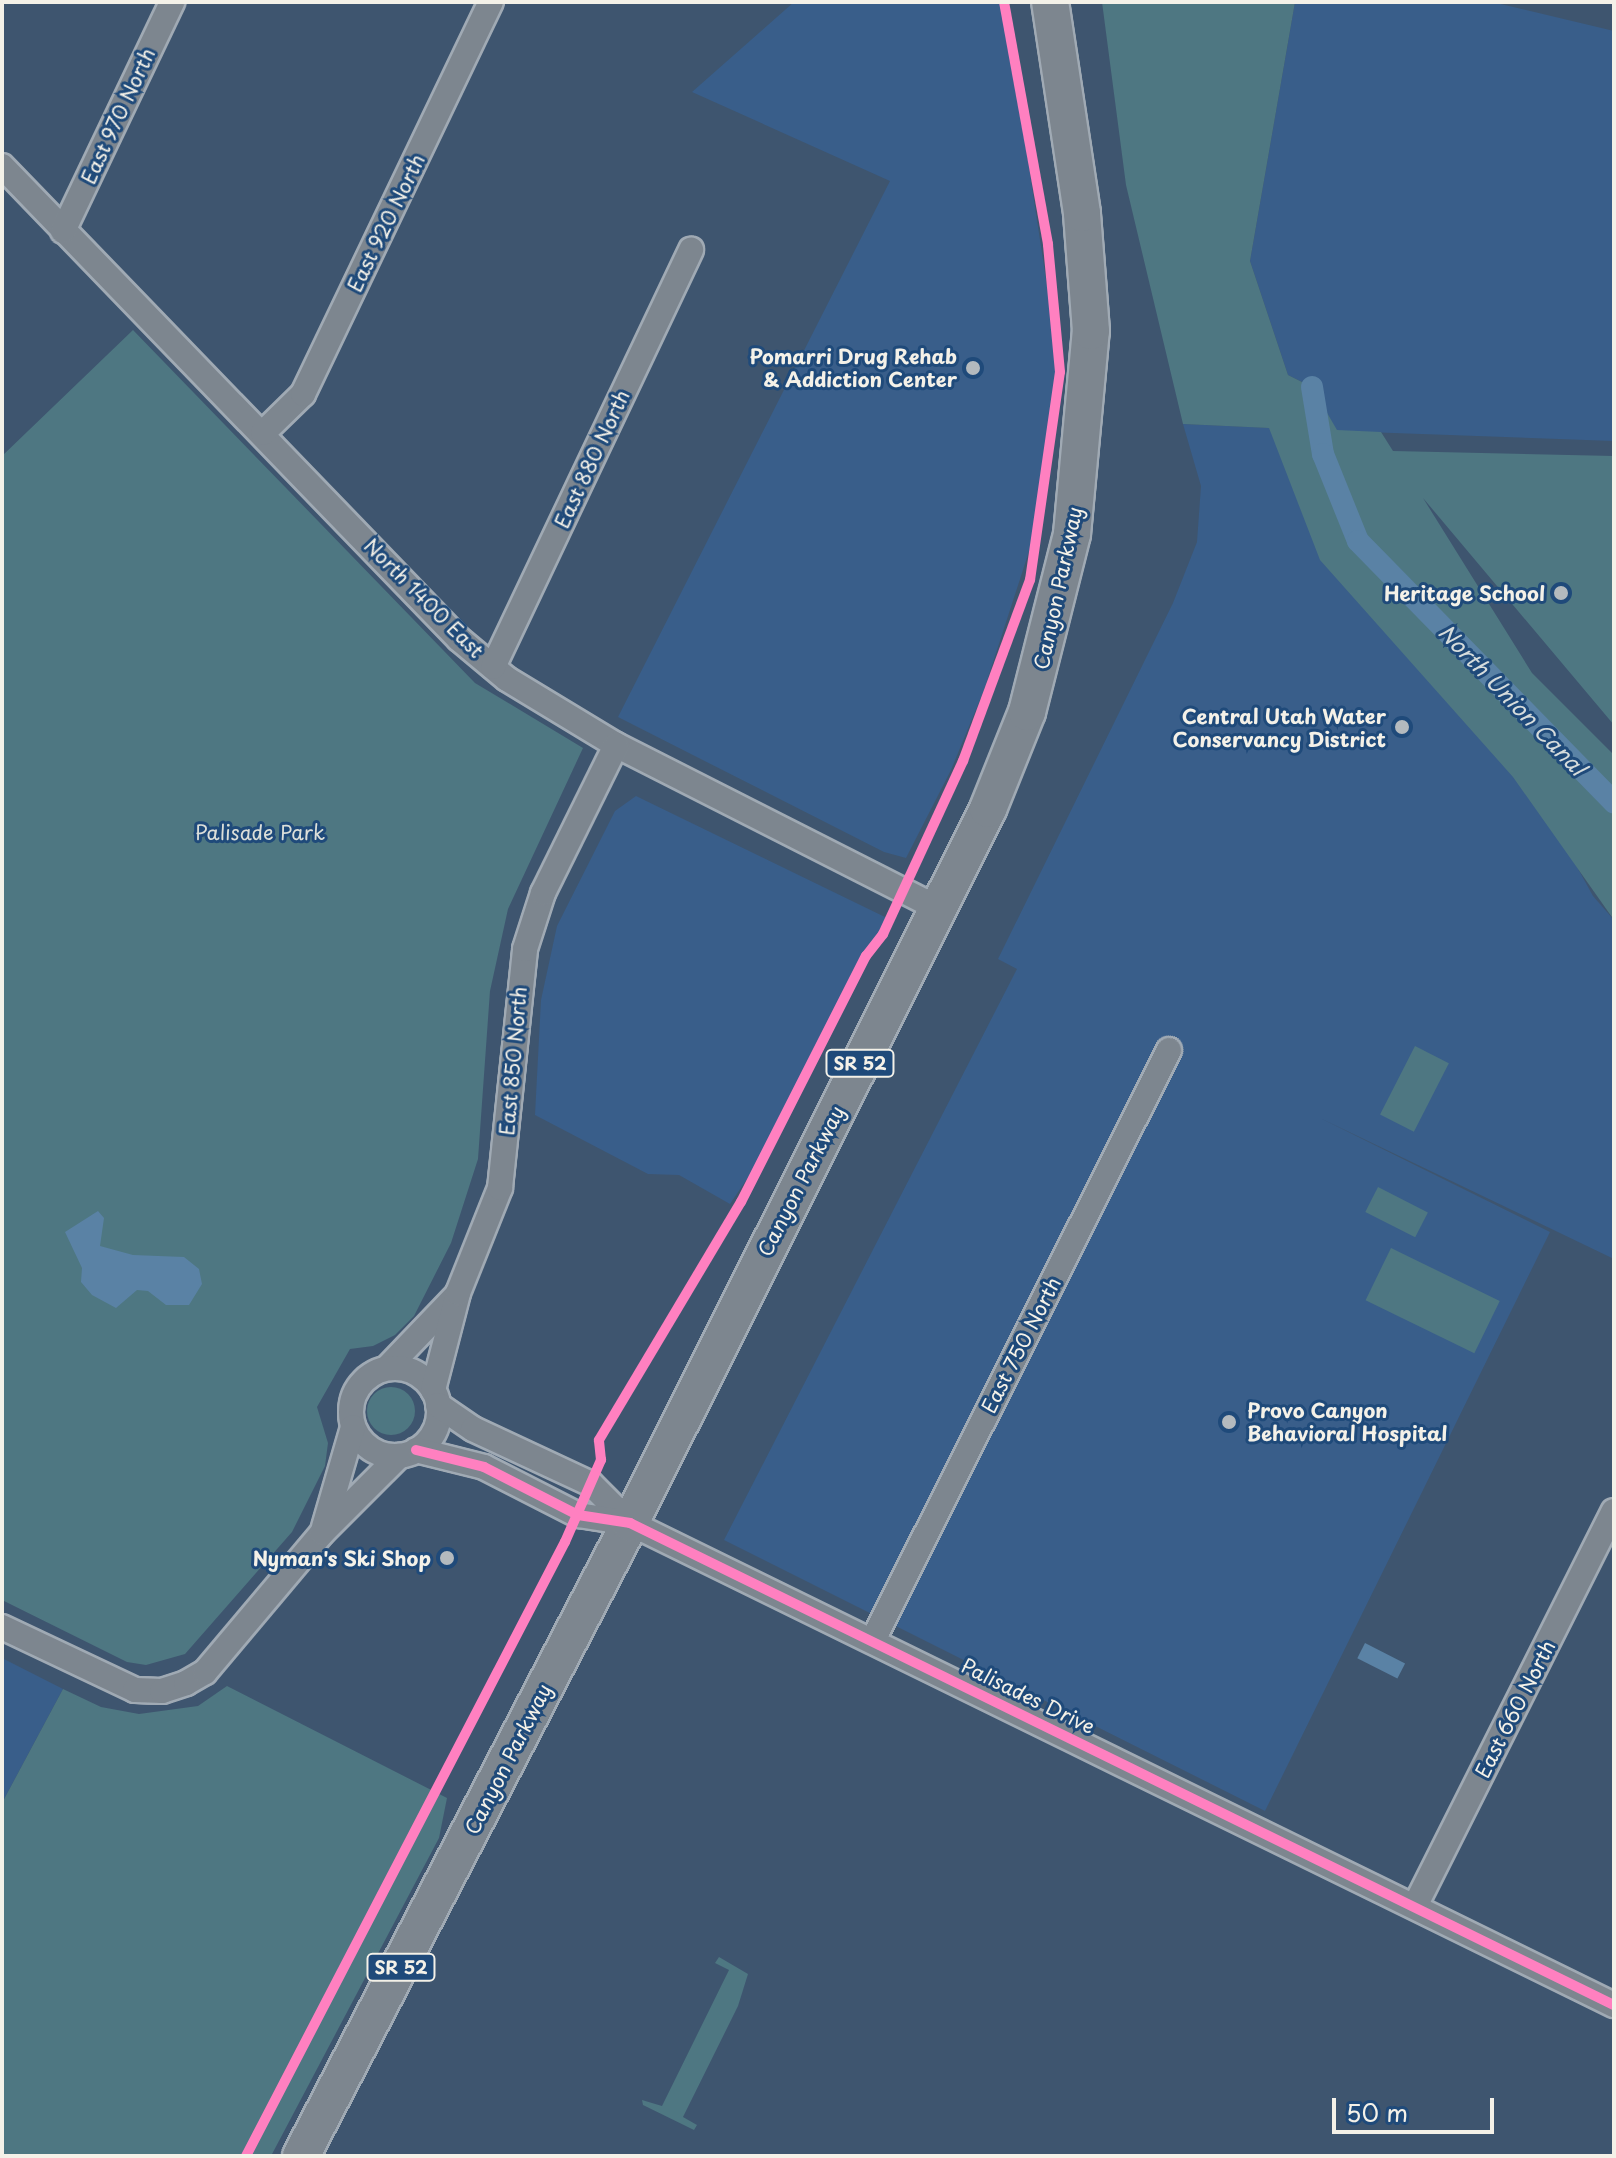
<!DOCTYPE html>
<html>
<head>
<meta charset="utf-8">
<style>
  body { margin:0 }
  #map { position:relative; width:1616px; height:2158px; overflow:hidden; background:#3e556f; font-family:"Playpen Sans",sans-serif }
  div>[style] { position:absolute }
  .built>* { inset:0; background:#395e8a }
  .green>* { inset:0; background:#4e7782; transform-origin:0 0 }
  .round { border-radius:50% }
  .water>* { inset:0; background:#5a82a5; transform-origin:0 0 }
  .canal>* { height:22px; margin:-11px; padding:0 11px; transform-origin:11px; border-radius:11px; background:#5a82a5 }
  .roads { filter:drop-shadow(2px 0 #a0aab4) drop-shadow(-2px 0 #a0aab4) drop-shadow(0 2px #a0aab4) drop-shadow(0 -2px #a0aab4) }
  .minor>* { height:24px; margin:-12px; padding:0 12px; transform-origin:12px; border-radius:12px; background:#7d868f }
  .minor>.ring { margin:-12px; padding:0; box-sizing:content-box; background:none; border:24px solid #7d868f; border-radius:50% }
  .highway>* { height:36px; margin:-18px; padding:0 18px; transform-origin:18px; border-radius:18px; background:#7d868f }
  .cycleway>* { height:10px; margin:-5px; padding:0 5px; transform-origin:5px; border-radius:5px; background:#ff80c0 }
  .dots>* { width:22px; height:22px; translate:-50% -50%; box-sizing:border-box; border:4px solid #1f4a7a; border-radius:50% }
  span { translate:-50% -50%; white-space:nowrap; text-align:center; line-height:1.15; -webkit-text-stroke:6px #1f4a7a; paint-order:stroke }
  .shield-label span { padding:2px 6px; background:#1f4a7a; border:2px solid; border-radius:6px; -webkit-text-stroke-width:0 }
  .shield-label { font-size:18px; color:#f4f1e8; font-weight:700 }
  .street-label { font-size:20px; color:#f4f1e8 }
  .poi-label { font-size:20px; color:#f4f1e8; font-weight:700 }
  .right { translate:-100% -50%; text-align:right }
  .left { translate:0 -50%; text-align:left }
  .park-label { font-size:20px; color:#dcdfd9 }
  .water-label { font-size:22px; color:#d6dcdc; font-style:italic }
  .frame { position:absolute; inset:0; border:4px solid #f4f1e8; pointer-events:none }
  .scale { position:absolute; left:1332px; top:2098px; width:162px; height:36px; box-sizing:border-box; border:4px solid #f4f1e8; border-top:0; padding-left:10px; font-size:24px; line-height:28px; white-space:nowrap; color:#f4f1e8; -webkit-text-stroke:6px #1f4a7a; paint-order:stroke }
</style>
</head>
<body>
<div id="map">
  <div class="built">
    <div style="clip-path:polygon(794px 2px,1004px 2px,1060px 372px,1034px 536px,984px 690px,951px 770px,906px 858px,884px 852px,618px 717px,890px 181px,692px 92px)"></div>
    <div style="clip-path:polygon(1295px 2px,1492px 2px,1614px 31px,1614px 441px,1338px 431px,1593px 896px,1614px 920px,1614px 1259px,1320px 1118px,1550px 1232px,1265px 1811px,724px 1540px,1017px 969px,998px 959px,1173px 603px,1197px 542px,1201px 486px,1183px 424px,1336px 431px,1312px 387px,1288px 375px,1250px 261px)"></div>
    <div style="clip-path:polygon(636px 796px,887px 918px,791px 1114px,730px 1204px,679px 1175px,648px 1174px,535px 1115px,541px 1000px,557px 926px,615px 811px)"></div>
    <div style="clip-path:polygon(2px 1658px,63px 1689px,2px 1803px)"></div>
  </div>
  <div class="green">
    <div style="clip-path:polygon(1102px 2px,1295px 2px,1250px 261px,1288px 375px,1312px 387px,1337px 430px,1381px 432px,1393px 451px,1614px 456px,1614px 725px,1423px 498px,1532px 673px,1614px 755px,1614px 920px,1513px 777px,1320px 560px,1269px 428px,1183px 424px,1126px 185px)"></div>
    <div style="clip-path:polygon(133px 330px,475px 683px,583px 748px,508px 909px,490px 991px,478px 1159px,451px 1243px,414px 1316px,395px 1335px,373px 1346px,350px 1349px,317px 1407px,328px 1443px,325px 1466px,292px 1532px,185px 1654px,146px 1665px,127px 1662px,2px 1600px,2px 456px)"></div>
    <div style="left:1415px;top:1046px;width:38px;height:77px;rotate:27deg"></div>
    <div style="left:1378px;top:1187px;width:56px;height:28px;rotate:27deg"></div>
    <div style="left:1391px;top:1248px;width:121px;height:58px;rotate:26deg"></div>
    <div class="round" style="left:367px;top:1387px;width:48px;height:48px"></div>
    <div style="clip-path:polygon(227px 1686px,447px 1798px,439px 1838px,271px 2156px,2px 2156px,2px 1803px,63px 1689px,101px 1707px,139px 1714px,198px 1706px)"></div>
    <div style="clip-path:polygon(719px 1957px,748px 1974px,738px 2006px,683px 2117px,697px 2125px,694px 2130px,643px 2105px,642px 2100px,662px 2106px,729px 1970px,715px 1963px)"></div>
  </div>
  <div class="water">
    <div style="clip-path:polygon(98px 1211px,104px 1218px,100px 1246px,133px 1255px,184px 1257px,199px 1269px,202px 1284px,189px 1305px,166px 1305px,148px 1291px,137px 1290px,116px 1308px,92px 1295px,81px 1282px,82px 1268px,65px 1232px)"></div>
    <div style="left:1365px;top:1643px;width:45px;height:17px;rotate:27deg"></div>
  </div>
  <div class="canal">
    <div style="left:1312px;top:387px;width:68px;rotate:80.7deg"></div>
    <div style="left:1323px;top:454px;width:94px;rotate:68.1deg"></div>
    <div style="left:1358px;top:541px;width:366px;rotate:45.6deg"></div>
  </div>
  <div class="roads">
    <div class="minor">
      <div style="left:2px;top:166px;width:658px;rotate:45.99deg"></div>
      <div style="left:459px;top:639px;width:62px;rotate:39.8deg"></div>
      <div style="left:507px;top:679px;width:127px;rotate:31.2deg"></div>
      <div style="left:616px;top:745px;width:360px;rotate:26.9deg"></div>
      <div style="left:63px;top:231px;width:254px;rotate:-64.5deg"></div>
      <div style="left:263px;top:433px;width:56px;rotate:-44.3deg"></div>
      <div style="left:303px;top:394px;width:435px;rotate:-64.4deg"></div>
      <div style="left:493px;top:667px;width:462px;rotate:-64.6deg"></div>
      <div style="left:387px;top:1368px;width:101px;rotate:-46.2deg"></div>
      <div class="ring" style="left:351px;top:1368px;width:64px;height:64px"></div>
      <div style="left:433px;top:1390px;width:100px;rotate:-75.5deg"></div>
      <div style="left:458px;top:1293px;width:113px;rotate:-68.2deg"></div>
      <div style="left:500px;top:1188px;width:240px;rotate:-84deg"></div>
      <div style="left:525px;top:949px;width:59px;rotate:-72.2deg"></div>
      <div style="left:543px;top:893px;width:165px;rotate:-63.7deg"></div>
      <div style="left:438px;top:1405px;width:42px;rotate:34.4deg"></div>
      <div style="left:473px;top:1429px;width:130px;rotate:25deg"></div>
      <div style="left:591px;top:1484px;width:55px;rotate:45deg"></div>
      <div style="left:416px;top:1450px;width:70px;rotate:14deg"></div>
      <div style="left:484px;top:1467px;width:106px;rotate:27.1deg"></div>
      <div style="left:578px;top:1515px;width:53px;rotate:8.7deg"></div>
      <div style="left:630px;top:1523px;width:1096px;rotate:26.1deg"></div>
      <div style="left:324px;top:1527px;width:104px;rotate:-73.8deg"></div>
      <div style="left:2px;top:1627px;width:147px;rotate:25.3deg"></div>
      <div style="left:135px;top:1690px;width:27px;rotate:2deg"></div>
      <div style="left:162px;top:1691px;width:25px;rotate:-18deg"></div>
      <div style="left:186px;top:1683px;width:22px;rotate:-30deg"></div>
      <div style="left:205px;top:1672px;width:182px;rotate:-49.9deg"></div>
      <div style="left:322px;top:1533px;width:109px;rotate:-45deg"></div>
      <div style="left:873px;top:1640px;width:660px;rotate:-63.36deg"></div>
      <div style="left:1415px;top:1906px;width:442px;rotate:-63.3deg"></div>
    </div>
    <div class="highway">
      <div style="left:301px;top:2156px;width:713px;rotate:-62.54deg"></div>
      <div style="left:630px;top:1523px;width:799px;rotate:-63.37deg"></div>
      <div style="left:988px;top:809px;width:105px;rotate:-68.1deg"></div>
      <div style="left:1027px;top:712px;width:184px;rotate:-75.8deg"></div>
      <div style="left:1072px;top:534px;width:204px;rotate:-84.7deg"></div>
      <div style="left:1091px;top:331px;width:118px;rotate:-94.4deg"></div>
      <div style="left:1082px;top:213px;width:213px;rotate:-98.6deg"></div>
    </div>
  </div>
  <div class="cycleway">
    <div style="left:416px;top:1450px;width:70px;rotate:14deg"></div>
    <div style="left:484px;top:1467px;width:106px;rotate:27.1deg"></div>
    <div style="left:578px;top:1515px;width:53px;rotate:8.7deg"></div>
    <div style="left:630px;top:1523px;width:1096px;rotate:26.1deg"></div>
    <div style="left:246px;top:2156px;width:692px;rotate:-62.55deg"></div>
    <div style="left:565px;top:1542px;width:90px;rotate:-66.3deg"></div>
    <div style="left:601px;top:1460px;width:20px;rotate:-96deg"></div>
    <div style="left:599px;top:1440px;width:277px;rotate:-59.2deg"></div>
    <div style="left:741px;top:1202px;width:276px;rotate:-63.1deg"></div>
    <div style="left:866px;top:956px;width:28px;rotate:-52deg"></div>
    <div style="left:883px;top:934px;width:191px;rotate:-65.2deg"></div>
    <div style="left:963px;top:761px;width:193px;rotate:-69.7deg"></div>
    <div style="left:1030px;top:580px;width:210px;rotate:-81.8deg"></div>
    <div style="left:1060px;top:372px;width:129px;rotate:-95.4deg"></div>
    <div style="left:1048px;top:244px;width:246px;rotate:-100.3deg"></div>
  </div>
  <div class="dots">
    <div style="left:973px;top:368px;background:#b4babe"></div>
    <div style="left:1561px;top:593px;background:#b4babe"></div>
    <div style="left:1402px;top:727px;background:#b4babe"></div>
    <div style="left:1229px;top:1422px;background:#b4babe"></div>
    <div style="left:447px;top:1558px;background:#b4babe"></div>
  </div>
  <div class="shield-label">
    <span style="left:860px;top:1063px">SR 52</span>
    <span style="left:401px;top:1967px">SR 52</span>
  </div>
  <div class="street-label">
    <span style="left:118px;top:116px;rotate:-65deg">East 970 North</span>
    <span style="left:386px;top:223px;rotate:-64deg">East 920 North</span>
    <span style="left:592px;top:459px;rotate:-65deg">East 880 North</span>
    <span style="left:1058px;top:588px;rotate:-78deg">Canyon Parkway</span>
    <span style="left:424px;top:598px;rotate:45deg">North 1400 East</span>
    <span style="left:513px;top:1061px;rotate:-85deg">East 850 North</span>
    <span style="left:801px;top:1181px;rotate:-63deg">Canyon Parkway</span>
    <span style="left:1021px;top:1345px;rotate:-63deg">East 750 North</span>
    <span style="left:1028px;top:1696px;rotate:26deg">Palisades Drive</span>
    <span style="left:1515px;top:1709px;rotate:-63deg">East 660 North</span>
    <span style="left:508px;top:1759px;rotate:-63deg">Canyon Parkway</span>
  </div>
  <div class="poi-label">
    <span class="right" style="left:957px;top:368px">Pomarri Drug Rehab<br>&amp; Addiction Center</span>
    <span class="right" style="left:1545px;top:593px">Heritage School</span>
    <span class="right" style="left:1386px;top:728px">Central Utah Water<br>Conservancy District</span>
    <span class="left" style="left:1247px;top:1422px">Provo Canyon<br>Behavioral Hospital</span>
    <span class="right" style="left:431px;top:1558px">Nyman's Ski Shop</span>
  </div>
  <div class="park-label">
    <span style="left:260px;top:832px">Palisade Park</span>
  </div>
  <div class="water-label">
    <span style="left:1513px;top:699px;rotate:46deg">North Union Canal</span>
  </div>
  <div class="frame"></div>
  <div class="scale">50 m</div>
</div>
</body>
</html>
